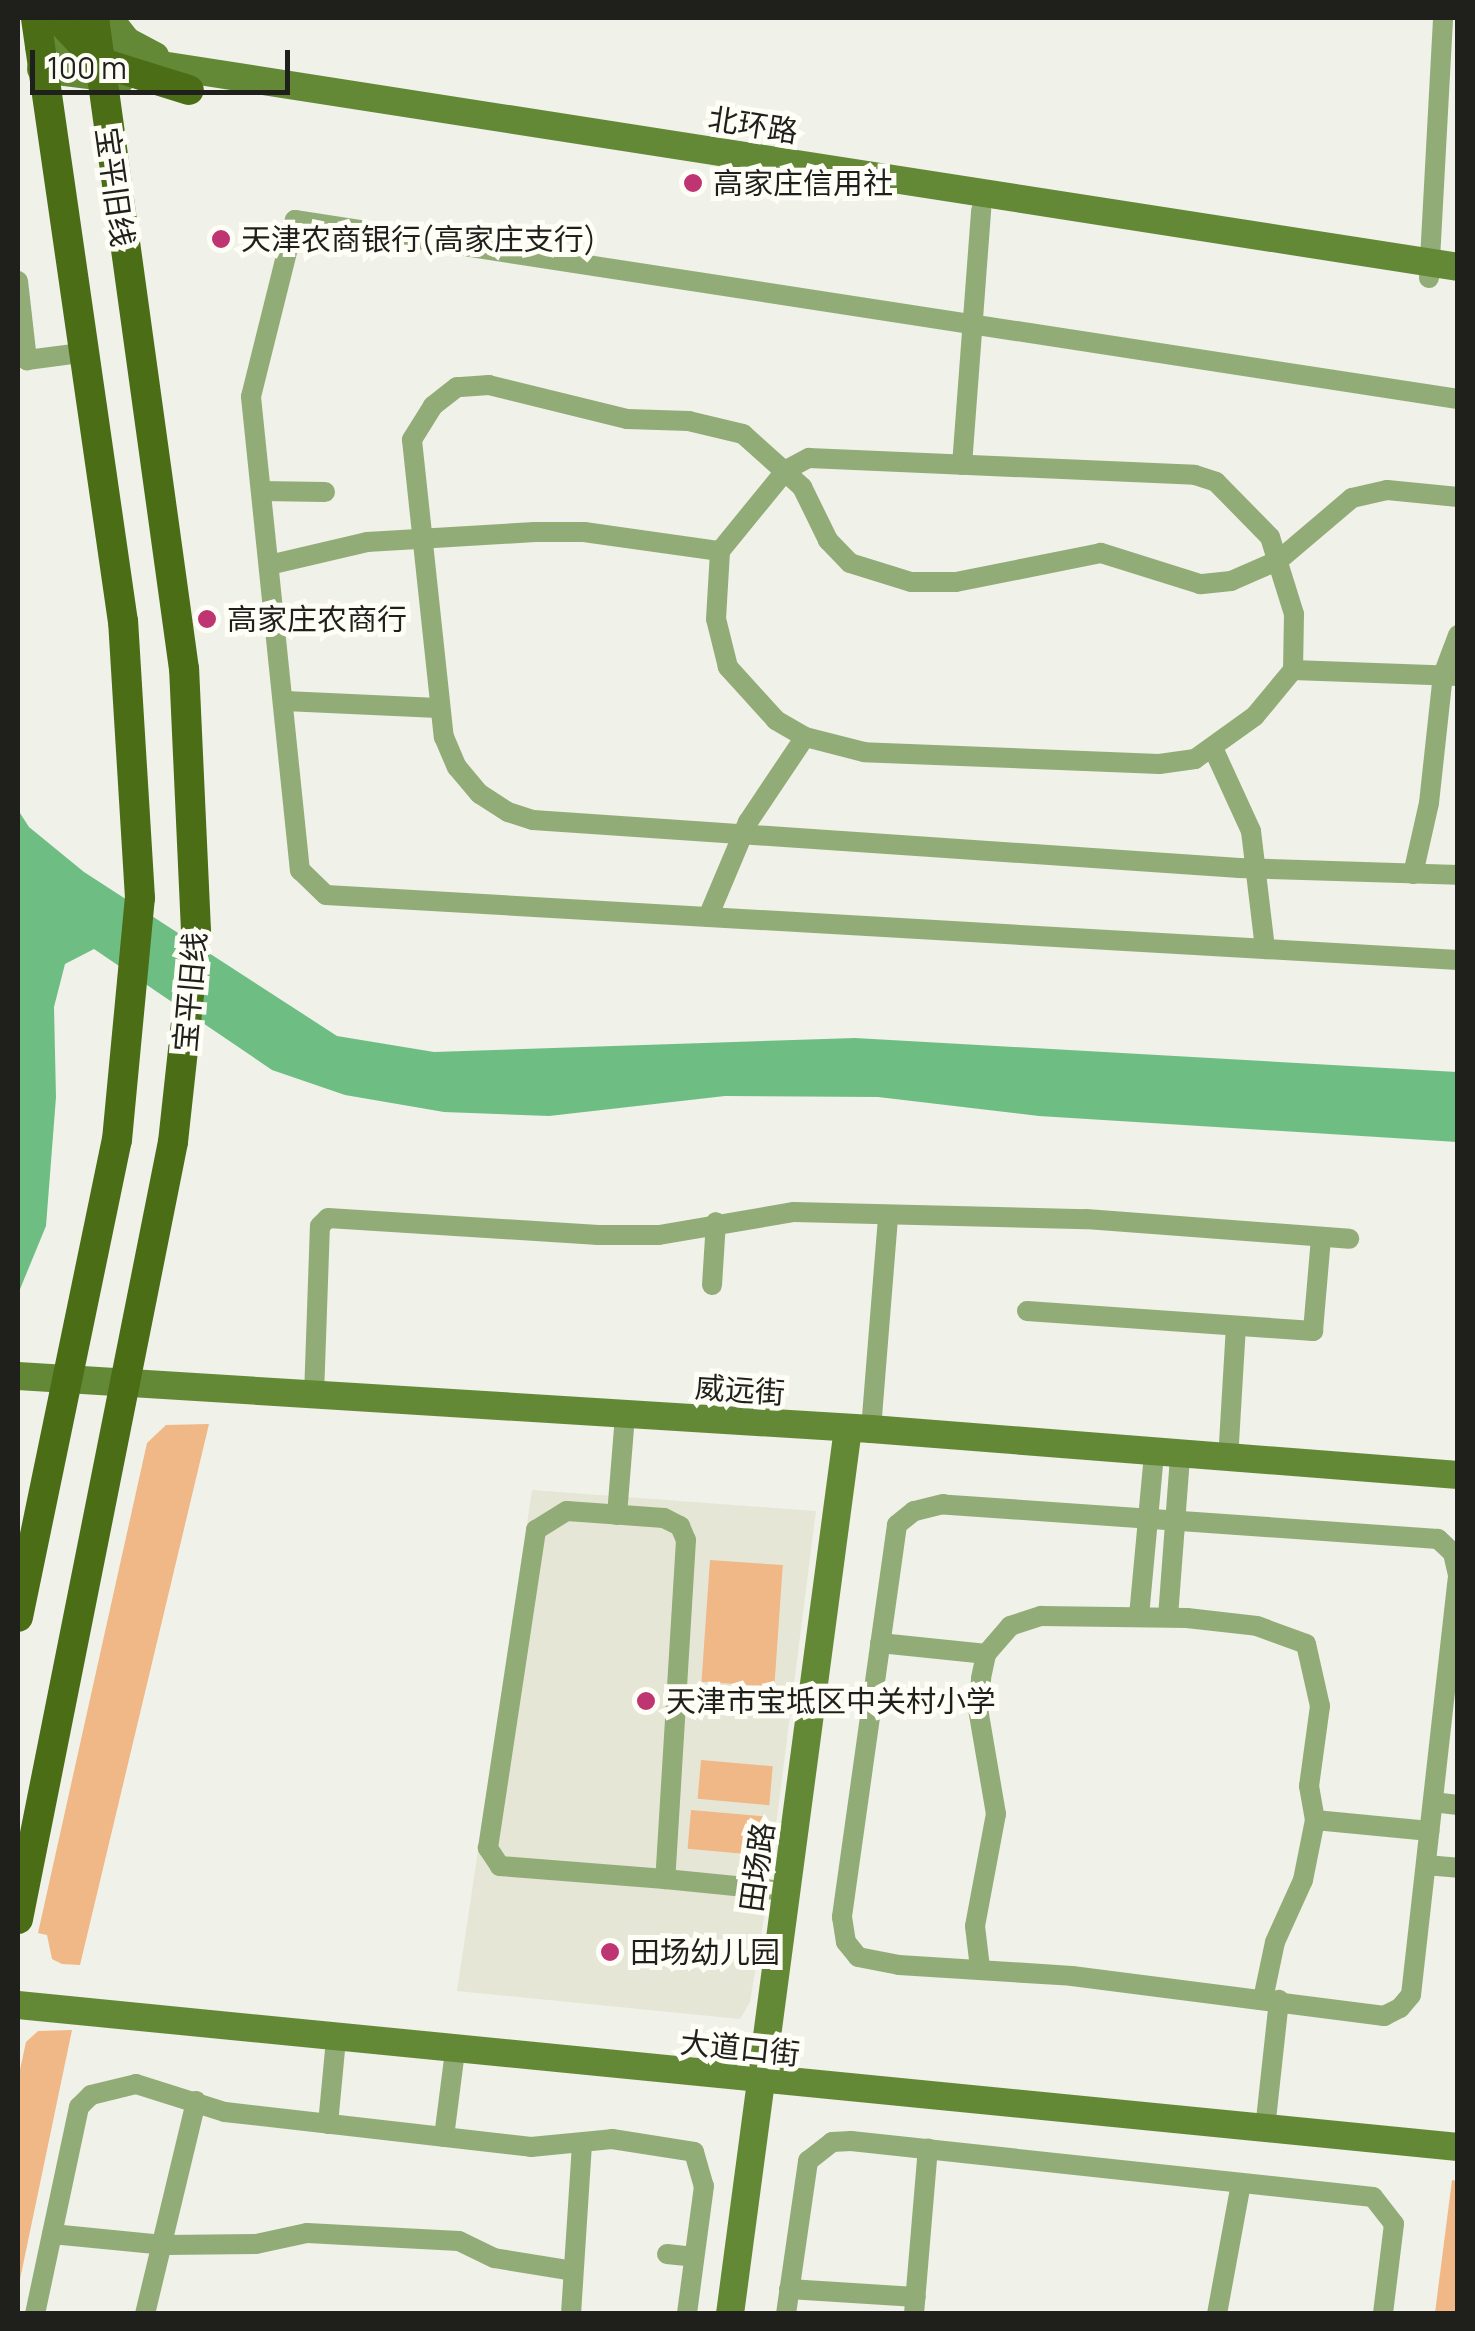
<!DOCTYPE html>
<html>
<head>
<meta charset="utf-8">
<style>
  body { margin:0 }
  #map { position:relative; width:1475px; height:2331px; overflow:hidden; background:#f0f1e9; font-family:Manrope,"Noto Sans SC",sans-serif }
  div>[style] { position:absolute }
  .built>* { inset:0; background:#e6e6d7 }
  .green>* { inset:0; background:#efb886; transform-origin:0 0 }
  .water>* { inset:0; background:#6ebe84 }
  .street>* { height:20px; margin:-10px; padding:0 10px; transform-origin:10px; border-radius:10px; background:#92ac77 }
  .secondary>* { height:28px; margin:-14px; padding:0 14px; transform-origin:14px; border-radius:14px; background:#648936 }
  .primary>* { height:30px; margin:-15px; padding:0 15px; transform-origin:15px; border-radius:15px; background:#4a6d16 }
  .dots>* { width:28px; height:28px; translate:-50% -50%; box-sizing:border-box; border:5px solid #fefef7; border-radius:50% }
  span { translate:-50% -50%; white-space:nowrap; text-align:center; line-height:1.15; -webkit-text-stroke:10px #fefef7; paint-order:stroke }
  .street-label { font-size:30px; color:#1f1f1c }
  .poi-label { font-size:30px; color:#1f1f1c }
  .left { translate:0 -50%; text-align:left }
  .frame { position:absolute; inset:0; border:20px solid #1f1f1c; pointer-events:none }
  .scale { position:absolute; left:30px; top:50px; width:260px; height:45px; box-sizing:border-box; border:5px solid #1f1f1c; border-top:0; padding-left:12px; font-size:30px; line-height:35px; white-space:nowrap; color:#1f1f1c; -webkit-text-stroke:8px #fefef7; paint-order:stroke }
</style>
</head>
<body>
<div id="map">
  <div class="built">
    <div style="clip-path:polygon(532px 1490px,816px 1511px,765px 1912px,750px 2002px,740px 2019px,457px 1991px)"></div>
  </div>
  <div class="green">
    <div style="clip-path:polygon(209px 1424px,80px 1965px,62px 1964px,52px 1959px,47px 1935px,38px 1933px,147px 1443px,166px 1425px)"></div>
    <div style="left:710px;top:1560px;width:73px;height:122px;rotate:4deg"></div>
    <div style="left:701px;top:1760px;width:72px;height:39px;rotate:5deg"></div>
    <div style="left:691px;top:1810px;width:72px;height:39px;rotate:5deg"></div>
    <div style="clip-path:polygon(72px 2030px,18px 2289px,18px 2079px,26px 2042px,38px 2031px)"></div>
    <div style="clip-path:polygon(1452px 2180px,1458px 2181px,1457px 2313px,1435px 2313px)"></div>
  </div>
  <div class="water">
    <div style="clip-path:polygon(18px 810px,29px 827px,84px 872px,337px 1036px,434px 1052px,855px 1038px,1457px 1072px,1457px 1142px,1039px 1116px,878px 1097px,725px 1096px,549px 1116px,444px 1112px,345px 1095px,272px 1070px,94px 949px,65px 964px,54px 1007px,56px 1097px,46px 1226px,18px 1294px)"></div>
  </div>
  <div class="street">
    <div style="left:1429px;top:278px;width:260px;rotate:-86.9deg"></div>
    <div style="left:18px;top:281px;width:80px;rotate:83.5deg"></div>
    <div style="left:27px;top:360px;width:53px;rotate:-7.5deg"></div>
    <div style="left:1458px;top:399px;width:1177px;rotate:-171.25deg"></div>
    <div style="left:295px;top:220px;width:182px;rotate:104deg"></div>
    <div style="left:251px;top:397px;width:476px;rotate:84.1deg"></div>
    <div style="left:300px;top:870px;width:36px;rotate:44deg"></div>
    <div style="left:326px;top:895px;width:1134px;rotate:3.29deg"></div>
    <div style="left:962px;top:465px;width:256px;rotate:-85.7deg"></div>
    <div style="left:261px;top:491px;width:64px;rotate:0.9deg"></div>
    <div style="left:1458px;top:497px;width:71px;rotate:-174.4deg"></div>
    <div style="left:1387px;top:490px;width:36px;rotate:167deg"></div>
    <div style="left:1352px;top:498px;width:96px;rotate:139.7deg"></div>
    <div style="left:1279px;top:560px;width:52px;rotate:156.4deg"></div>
    <div style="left:1231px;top:581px;width:31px;rotate:174deg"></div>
    <div style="left:1200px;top:584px;width:104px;rotate:-162.6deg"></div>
    <div style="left:1101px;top:553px;width:148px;rotate:168.7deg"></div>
    <div style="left:956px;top:582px;width:45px;rotate:180deg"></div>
    <div style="left:911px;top:582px;width:64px;rotate:-162.7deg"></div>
    <div style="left:850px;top:563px;width:32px;rotate:-134deg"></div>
    <div style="left:828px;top:540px;width:59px;rotate:-116.1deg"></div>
    <div style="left:802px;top:487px;width:79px;rotate:-138.1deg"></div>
    <div style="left:743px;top:434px;width:56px;rotate:-166.5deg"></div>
    <div style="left:689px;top:421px;width:62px;rotate:-178.2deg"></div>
    <div style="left:627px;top:419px;width:142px;rotate:-166.2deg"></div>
    <div style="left:489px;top:385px;width:32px;rotate:176deg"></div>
    <div style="left:457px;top:387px;width:31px;rotate:142deg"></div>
    <div style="left:433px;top:406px;width:40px;rotate:122deg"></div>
    <div style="left:412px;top:440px;width:299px;rotate:83.9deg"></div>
    <div style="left:444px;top:737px;width:33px;rotate:67deg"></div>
    <div style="left:457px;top:767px;width:35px;rotate:50deg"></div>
    <div style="left:480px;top:794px;width:33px;rotate:33deg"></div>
    <div style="left:508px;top:812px;width:26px;rotate:18deg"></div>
    <div style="left:533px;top:820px;width:708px;rotate:3.89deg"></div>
    <div style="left:1239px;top:868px;width:219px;rotate:1.8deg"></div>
    <div style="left:269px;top:565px;width:101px;rotate:-13.2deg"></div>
    <div style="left:367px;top:542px;width:168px;rotate:-3.4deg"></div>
    <div style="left:535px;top:532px;width:49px"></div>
    <div style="left:584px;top:532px;width:137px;rotate:8deg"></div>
    <div style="left:1293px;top:670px;width:60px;rotate:129.6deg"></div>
    <div style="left:1255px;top:716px;width:74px;rotate:144.4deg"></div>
    <div style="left:1195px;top:759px;width:36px;rotate:172deg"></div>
    <div style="left:1159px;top:764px;width:295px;rotate:-177.7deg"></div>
    <div style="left:864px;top:752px;width:61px;rotate:-165.7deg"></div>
    <div style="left:805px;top:737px;width:34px;rotate:-150deg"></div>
    <div style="left:776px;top:720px;width:72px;rotate:-132.2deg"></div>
    <div style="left:728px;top:667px;width:49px;rotate:-104deg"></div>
    <div style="left:716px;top:619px;width:68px;rotate:-86.6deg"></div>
    <div style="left:720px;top:551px;width:104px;rotate:-50.8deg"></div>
    <div style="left:786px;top:470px;width:26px;rotate:-28deg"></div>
    <div style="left:809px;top:458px;width:386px;rotate:2.5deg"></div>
    <div style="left:1195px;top:475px;width:22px;rotate:18deg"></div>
    <div style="left:1216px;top:482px;width:77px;rotate:45.5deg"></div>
    <div style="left:1270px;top:537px;width:81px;rotate:72.7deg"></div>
    <div style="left:1294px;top:614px;width:56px;rotate:91deg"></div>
    <div style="left:1293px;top:670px;width:165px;rotate:2.1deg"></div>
    <div style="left:285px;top:701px;width:153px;rotate:2.6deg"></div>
    <div style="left:1213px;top:748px;width:91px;rotate:65.4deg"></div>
    <div style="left:1251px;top:831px;width:119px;rotate:83.2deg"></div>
    <div style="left:1413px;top:874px;width:73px;rotate:-77.3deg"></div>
    <div style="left:1429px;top:803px;width:129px;rotate:-83.8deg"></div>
    <div style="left:1443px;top:675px;width:43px;rotate:-69.4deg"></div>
    <div style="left:708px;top:917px;width:103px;rotate:-67.2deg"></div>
    <div style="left:748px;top:822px;width:102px;rotate:-56.2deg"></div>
    <div style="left:712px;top:1285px;width:63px;rotate:-86.4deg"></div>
    <div style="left:1027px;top:1311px;width:287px;rotate:4deg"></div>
    <div style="left:1313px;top:1331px;width:94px;rotate:-85.1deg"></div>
    <div style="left:314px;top:1396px;width:170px;rotate:-88deg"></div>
    <div style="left:320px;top:1226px;width:11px;rotate:-45deg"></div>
    <div style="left:328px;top:1218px;width:271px;rotate:3.6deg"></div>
    <div style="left:598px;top:1235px;width:61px"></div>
    <div style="left:659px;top:1235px;width:137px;rotate:-9.7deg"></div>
    <div style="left:794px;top:1212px;width:292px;rotate:1.4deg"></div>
    <div style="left:1086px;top:1219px;width:264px;rotate:4.3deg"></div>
    <div style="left:871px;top:1429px;width:214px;rotate:-85.4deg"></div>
    <div style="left:1228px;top:1460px;width:133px;rotate:-86.6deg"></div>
    <div style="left:617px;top:1515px;width:100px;rotate:-85.4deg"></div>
    <div style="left:1458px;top:1575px;width:23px;rotate:-103deg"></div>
    <div style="left:1453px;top:1553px;width:21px;rotate:-137deg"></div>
    <div style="left:1438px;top:1539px;width:496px;rotate:-176deg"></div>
    <div style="left:943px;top:1504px;width:30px;rotate:166deg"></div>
    <div style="left:914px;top:1511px;width:22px;rotate:141deg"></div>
    <div style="left:897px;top:1525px;width:396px;rotate:98deg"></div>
    <div style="left:842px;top:1917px;width:25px;rotate:81deg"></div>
    <div style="left:846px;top:1942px;width:19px;rotate:51deg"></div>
    <div style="left:858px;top:1957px;width:42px;rotate:11deg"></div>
    <div style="left:899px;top:1965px;width:173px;rotate:3.6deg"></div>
    <div style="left:1072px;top:1976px;width:315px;rotate:7.3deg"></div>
    <div style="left:1384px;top:2016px;width:18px;rotate:-27deg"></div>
    <div style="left:1400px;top:2008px;width:17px;rotate:-50deg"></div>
    <div style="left:1411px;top:1995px;width:419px;rotate:-83.6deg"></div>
    <div style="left:1139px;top:1616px;width:164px;rotate:-84.7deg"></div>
    <div style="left:1168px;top:1617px;width:161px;rotate:-85.7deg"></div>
    <div style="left:880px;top:1643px;width:107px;rotate:5.9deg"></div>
    <div style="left:1433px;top:1802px;width:25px;rotate:7deg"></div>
    <div style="left:1426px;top:1865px;width:32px;rotate:5deg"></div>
    <div style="left:665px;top:1879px;width:166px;rotate:-175.5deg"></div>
    <div style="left:500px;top:1866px;width:22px;rotate:-124deg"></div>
    <div style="left:488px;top:1848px;width:322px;rotate:-81.4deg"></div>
    <div style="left:536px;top:1530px;width:36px;rotate:-32deg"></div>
    <div style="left:567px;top:1511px;width:97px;rotate:4.1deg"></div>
    <div style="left:664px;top:1518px;width:18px;rotate:27deg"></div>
    <div style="left:680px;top:1526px;width:15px;rotate:67deg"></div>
    <div style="left:686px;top:1540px;width:340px;rotate:93.5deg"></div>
    <div style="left:665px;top:1879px;width:122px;rotate:5.7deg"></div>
    <div style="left:980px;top:1968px;width:42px;rotate:-96.8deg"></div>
    <div style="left:975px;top:1926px;width:114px;rotate:-79.4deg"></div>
    <div style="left:996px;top:1814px;width:107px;rotate:-99.7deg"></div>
    <div style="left:978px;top:1709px;width:31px;rotate:-84deg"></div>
    <div style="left:981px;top:1678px;width:25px;rotate:-78deg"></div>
    <div style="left:986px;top:1654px;width:37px;rotate:-49deg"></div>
    <div style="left:1010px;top:1626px;width:33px;rotate:-18deg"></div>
    <div style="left:1041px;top:1616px;width:146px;rotate:0.8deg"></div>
    <div style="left:1187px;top:1618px;width:70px;rotate:6.5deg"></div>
    <div style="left:1257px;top:1626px;width:52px;rotate:20.2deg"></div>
    <div style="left:1306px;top:1644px;width:64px;rotate:77.3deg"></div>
    <div style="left:1320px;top:1706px;width:81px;rotate:97.8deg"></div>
    <div style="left:1309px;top:1786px;width:35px;rotate:80deg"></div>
    <div style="left:1315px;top:1820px;width:115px;rotate:5.5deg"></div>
    <div style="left:1263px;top:1999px;width:58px;rotate:-78.1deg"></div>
    <div style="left:1275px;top:1942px;width:68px;rotate:-65.7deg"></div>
    <div style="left:1303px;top:1880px;width:61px;rotate:-78.7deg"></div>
    <div style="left:328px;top:2124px;width:85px;rotate:-84.6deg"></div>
    <div style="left:1265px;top:2129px;width:130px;rotate:-83.8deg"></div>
    <div style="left:444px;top:2137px;width:87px;rotate:-82.7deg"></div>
    <div style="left:52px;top:2234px;width:114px;rotate:5.6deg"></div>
    <div style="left:165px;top:2245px;width:91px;rotate:-0.6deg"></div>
    <div style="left:256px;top:2244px;width:52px;rotate:-12.2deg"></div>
    <div style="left:307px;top:2233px;width:152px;rotate:3deg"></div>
    <div style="left:459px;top:2241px;width:39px;rotate:26deg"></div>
    <div style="left:494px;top:2258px;width:80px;rotate:9.3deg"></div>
    <div style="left:667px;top:2254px;width:27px;rotate:6deg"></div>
    <div style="left:789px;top:2289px;width:127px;rotate:3.6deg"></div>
    <div style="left:35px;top:2314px;width:212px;rotate:-78deg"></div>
    <div style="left:79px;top:2107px;width:17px;rotate:-45deg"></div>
    <div style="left:91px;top:2095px;width:46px;rotate:-13.7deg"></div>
    <div style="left:136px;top:2084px;width:93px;rotate:17.5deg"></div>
    <div style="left:225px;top:2112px;width:308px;rotate:6.5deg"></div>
    <div style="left:531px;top:2147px;width:81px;rotate:-5.6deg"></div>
    <div style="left:612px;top:2139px;width:83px;rotate:9deg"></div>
    <div style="left:694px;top:2152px;width:35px;rotate:74deg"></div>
    <div style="left:704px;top:2186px;width:129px;rotate:97.6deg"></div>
    <div style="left:145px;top:2314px;width:219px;rotate:-76.5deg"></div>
    <div style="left:571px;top:2314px;width:171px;rotate:-86.3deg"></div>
    <div style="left:786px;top:2314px;width:155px;rotate:-81.8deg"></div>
    <div style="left:808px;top:2161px;width:31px;rotate:-38deg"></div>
    <div style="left:832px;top:2142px;width:19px;rotate:-3deg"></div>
    <div style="left:851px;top:2141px;width:525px;rotate:6.12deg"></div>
    <div style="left:1373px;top:2197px;width:34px;rotate:52deg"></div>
    <div style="left:1394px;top:2224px;width:91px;rotate:97deg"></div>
    <div style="left:914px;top:2314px;width:166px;rotate:-85.2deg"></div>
    <div style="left:1217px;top:2314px;width:133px;rotate:-79.6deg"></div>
  </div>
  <div class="secondary">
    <div style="left:109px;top:18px;width:29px;rotate:52deg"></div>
    <div style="left:127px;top:41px;width:32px;rotate:28deg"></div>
    <div style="left:39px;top:46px;width:1436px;rotate:8.85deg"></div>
    <div style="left:41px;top:69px;width:81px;rotate:7.1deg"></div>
    <div style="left:18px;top:1376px;width:855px;rotate:3.56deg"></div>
    <div style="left:871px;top:1429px;width:589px;rotate:4.48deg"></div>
    <div style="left:18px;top:2005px;width:1447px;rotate:5.63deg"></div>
    <div style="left:730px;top:2314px;width:893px;rotate:-82.41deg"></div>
  </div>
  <div class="primary">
    <div style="left:58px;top:18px;width:60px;rotate:47deg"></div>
    <div style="left:99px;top:62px;width:94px;rotate:17.3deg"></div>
    <div style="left:18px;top:1617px;width:487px;rotate:-78.3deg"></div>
    <div style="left:117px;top:1140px;width:243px;rotate:-84.6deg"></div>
    <div style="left:140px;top:898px;width:277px;rotate:-93.5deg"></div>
    <div style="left:123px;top:622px;width:610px;rotate:-98.2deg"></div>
    <div style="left:18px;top:1919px;width:792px;rotate:-78.72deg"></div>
    <div style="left:173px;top:1142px;width:212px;rotate:-83.8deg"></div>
    <div style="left:196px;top:931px;width:262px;rotate:-92.6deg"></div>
    <div style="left:184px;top:669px;width:657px;rotate:-97.87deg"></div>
  </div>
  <div class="dots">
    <div style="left:693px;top:183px;background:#be3572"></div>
    <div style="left:221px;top:239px;background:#be3572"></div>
    <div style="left:207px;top:619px;background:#be3572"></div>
    <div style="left:646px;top:1701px;background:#be3572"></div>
    <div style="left:610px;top:1952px;background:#be3572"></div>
  </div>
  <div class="street-label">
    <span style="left:753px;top:125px;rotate:9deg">北环路</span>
    <span style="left:115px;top:187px;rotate:82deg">宝平旧线</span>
    <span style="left:190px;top:992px;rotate:-85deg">宝平旧线</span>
    <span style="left:740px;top:1390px;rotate:4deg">威远街</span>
    <span style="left:757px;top:1867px;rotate:-82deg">田场路</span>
    <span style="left:740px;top:2048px;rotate:6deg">大道口街</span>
  </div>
  <div class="poi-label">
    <span class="left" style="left:713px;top:183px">高家庄信用社</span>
    <span class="left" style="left:241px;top:239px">天津农商银行(高家庄支行)</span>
    <span class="left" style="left:227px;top:619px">高家庄农商行</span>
    <span class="left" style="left:666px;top:1701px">天津市宝坻区中关村小学</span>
    <span class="left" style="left:630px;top:1952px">田场幼儿园</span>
  </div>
  <div class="frame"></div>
  <div class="scale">100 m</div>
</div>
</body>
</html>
